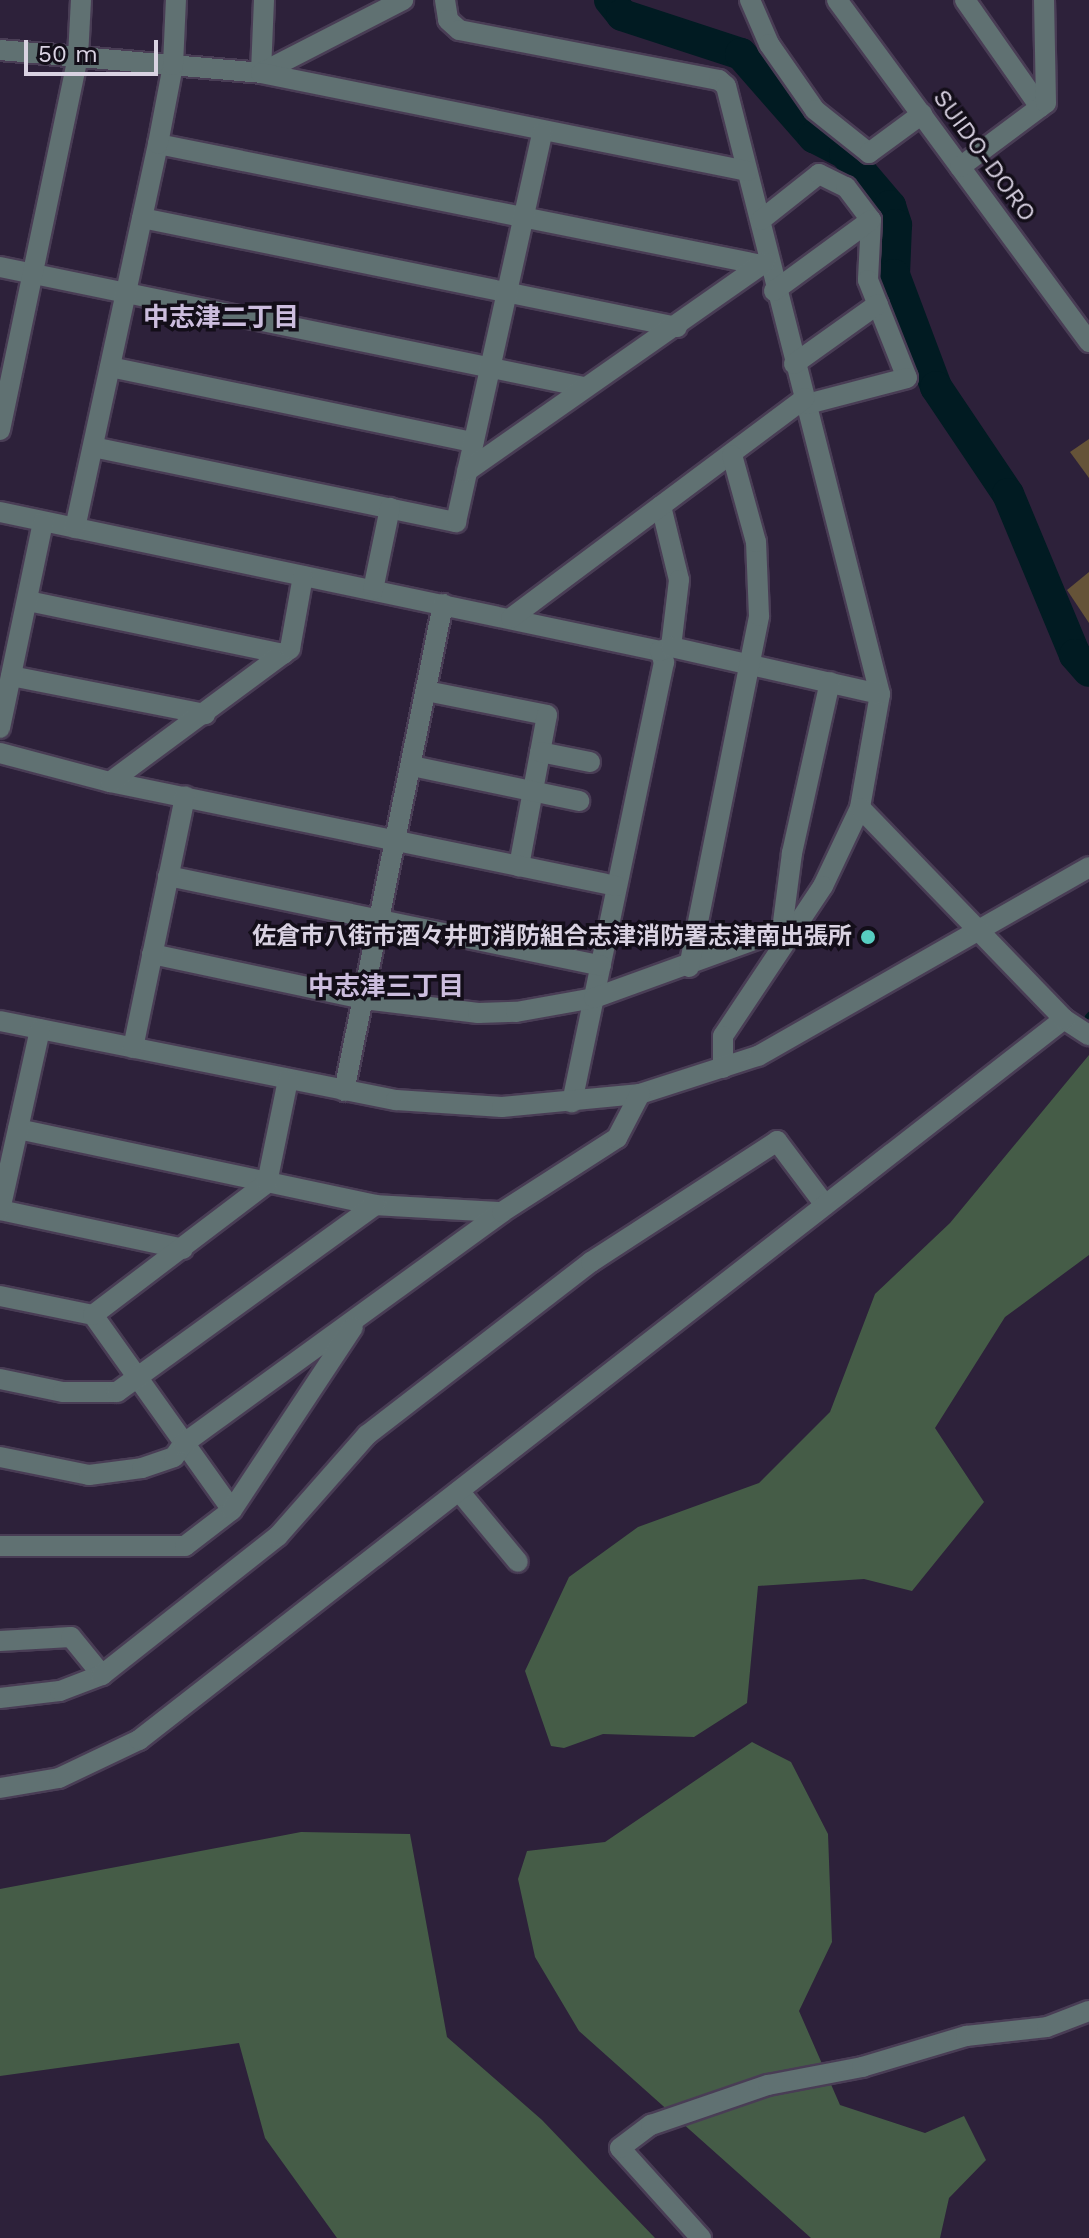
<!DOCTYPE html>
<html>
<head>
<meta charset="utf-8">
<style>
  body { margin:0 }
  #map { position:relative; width:1089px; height:2238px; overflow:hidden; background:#2d213a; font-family:"Work Sans","Noto Sans JP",sans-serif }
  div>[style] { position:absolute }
  .forest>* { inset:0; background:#455c47 }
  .stream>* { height:5px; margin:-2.5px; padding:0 2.5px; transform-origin:2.5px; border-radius:2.5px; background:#011b22 }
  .river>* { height:32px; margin:-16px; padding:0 16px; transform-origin:16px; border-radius:16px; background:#011b22 }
  .building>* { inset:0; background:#655338 }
  .roads { filter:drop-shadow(2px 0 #493d55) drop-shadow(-2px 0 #493d55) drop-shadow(0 2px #493d55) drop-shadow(0 -2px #493d55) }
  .minor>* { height:20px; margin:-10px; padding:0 10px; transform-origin:10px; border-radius:10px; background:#607172 }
  .dots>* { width:22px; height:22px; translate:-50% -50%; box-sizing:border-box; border:4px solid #130e19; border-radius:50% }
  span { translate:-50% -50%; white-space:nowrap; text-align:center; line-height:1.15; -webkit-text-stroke:7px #130e19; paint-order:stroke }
  .street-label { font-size:24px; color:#d9d2e2 }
  .poi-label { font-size:24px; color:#d9d2e2; font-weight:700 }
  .right { translate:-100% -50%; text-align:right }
  .neighbourhood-label { font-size:26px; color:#ccbdde; font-weight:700 }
  .scale { position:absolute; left:24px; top:40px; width:134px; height:36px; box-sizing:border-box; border:4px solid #d9d2e2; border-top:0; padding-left:10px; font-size:24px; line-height:28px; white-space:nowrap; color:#d9d2e2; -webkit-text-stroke:6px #130e19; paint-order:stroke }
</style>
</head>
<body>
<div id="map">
  <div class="forest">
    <div style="clip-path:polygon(1089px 1055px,1089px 1255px,1005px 1317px,935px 1428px,984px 1502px,912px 1591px,864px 1579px,758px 1586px,747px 1703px,694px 1737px,603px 1734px,564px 1748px,551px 1746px,525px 1671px,569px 1577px,638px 1527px,759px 1483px,830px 1412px,875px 1294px,950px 1223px)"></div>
    <div style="clip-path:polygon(752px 1742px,791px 1762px,828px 1834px,832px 1942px,799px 2011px,840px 2105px,925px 2133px,964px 2116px,986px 2160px,949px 2198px,940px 2238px,811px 2238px,579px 2031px,535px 1957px,518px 1879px,527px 1851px,605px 1842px)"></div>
    <div style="clip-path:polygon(301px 1832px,410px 1834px,447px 2037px,542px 2120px,655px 2238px,337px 2238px,265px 2138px,239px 2043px,0 2076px,0 1889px)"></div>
  </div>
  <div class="stream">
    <div style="left:1087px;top:1016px;width:3px;rotate:-45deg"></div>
  </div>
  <div class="river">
    <div style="left:610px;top:0;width:19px;rotate:51deg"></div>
    <div style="left:622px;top:15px;width:125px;rotate:18.1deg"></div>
    <div style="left:741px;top:54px;width:111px;rotate:48.7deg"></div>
    <div style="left:814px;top:137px;width:35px;rotate:27deg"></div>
    <div style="left:845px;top:153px;width:70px;rotate:49.7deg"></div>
    <div style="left:890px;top:206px;width:20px;rotate:72deg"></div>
    <div style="left:896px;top:225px;width:50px;rotate:92.3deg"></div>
    <div style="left:894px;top:275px;width:120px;rotate:69.4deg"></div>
    <div style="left:936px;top:387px;width:129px;rotate:56.1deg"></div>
    <div style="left:1008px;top:494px;width:174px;rotate:67.4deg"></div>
    <div style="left:1075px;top:655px;width:21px;rotate:49deg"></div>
  </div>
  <div class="building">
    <div style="clip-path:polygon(1089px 439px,1089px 478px,1070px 452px)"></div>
    <div style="clip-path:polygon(1089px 572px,1089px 623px,1067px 590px)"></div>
  </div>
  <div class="roads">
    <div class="minor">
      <div style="left:264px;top:0;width:73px;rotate:92.4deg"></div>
      <div style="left:261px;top:73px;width:160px;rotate:-27.2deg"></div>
      <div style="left:445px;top:0;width:20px;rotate:81deg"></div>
      <div style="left:448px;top:20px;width:15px;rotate:42deg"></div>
      <div style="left:459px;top:30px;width:265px;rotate:10.9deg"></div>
      <div style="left:719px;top:80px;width:9px;rotate:41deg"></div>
      <div style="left:726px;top:86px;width:627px;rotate:75.79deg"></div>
      <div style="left:880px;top:694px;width:116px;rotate:100deg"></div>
      <div style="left:860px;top:808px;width:86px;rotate:115.4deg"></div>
      <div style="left:823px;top:886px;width:180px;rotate:123.7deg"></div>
      <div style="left:723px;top:1036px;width:32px;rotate:90deg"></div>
      <div style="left:750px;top:0;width:48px;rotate:66.6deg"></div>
      <div style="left:769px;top:44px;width:80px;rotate:55.1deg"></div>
      <div style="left:815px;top:110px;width:69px;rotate:38.5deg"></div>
      <div style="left:869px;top:153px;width:66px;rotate:-36.3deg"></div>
      <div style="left:837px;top:0;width:425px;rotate:53.6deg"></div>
      <div style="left:965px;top:0;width:131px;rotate:55deg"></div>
      <div style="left:0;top:50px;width:262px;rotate:5deg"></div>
      <div style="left:261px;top:73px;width:496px;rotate:11.4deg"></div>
      <div style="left:158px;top:144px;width:611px;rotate:11.33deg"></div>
      <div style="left:960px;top:167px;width:107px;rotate:-36.7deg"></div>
      <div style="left:1046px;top:103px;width:103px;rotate:-91.1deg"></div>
      <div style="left:142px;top:218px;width:546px;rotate:11.52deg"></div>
      <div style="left:761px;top:220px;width:74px;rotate:-38.4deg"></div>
      <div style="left:819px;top:174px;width:30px;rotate:26deg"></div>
      <div style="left:846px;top:187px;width:41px;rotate:52.9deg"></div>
      <div style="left:871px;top:220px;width:60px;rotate:92.9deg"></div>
      <div style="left:868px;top:280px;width:105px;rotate:68.3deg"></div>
      <div style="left:907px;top:378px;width:103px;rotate:165.4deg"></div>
      <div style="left:0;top:267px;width:596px;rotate:11.61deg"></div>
      <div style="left:774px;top:291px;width:120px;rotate:-36.2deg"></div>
      <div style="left:794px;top:364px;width:103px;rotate:-35.5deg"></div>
      <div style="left:110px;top:367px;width:371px;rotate:11.7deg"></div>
      <div style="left:0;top:430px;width:381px;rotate:-78.2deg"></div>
      <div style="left:78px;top:57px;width:57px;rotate:-87deg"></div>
      <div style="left:93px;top:447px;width:371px;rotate:11.7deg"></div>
      <div style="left:456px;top:522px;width:398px;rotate:-77.5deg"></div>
      <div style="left:467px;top:471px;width:363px;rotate:-35deg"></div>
      <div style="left:661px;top:506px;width:76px;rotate:76.3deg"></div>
      <div style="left:679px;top:580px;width:67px;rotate:96.8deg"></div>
      <div style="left:0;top:512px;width:674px;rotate:11.89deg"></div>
      <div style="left:660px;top:651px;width:12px;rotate:70deg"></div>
      <div style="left:664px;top:662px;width:450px;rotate:101.8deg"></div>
      <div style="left:75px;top:528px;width:393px;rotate:-77.8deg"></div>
      <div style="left:158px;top:144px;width:80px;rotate:-79.2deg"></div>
      <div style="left:173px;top:65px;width:65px;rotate:-87.4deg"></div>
      <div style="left:373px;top:590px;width:84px;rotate:-78.3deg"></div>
      <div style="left:28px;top:601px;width:261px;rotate:11.7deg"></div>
      <div style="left:511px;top:618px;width:367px;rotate:-36.8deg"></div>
      <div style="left:660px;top:651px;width:12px;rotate:-20deg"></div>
      <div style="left:671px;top:647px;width:214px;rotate:12.7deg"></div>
      <div style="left:11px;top:676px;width:198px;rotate:11.1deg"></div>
      <div style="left:426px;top:691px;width:123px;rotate:11.2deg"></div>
      <div style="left:547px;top:715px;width:154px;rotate:100.5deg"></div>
      <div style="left:0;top:728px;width:210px;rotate:-78.2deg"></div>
      <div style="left:540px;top:752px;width:51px;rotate:11.3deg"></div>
      <div style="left:0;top:753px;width:114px;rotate:14.8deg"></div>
      <div style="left:110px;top:782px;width:517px;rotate:11.61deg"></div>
      <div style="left:412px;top:766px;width:171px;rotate:11.8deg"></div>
      <div style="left:110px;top:782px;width:224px;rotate:-36.5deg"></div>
      <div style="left:290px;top:649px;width:74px;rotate:-79.9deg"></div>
      <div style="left:168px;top:876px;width:442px;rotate:11.7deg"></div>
      <div style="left:782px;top:930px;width:78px;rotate:-82.6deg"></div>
      <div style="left:792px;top:853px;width:175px;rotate:-77.5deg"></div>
      <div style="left:152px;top:954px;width:217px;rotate:12deg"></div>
      <div style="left:364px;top:999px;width:115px;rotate:7deg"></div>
      <div style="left:478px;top:1013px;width:38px;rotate:-2deg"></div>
      <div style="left:516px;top:1012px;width:79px;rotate:-10.2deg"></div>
      <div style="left:594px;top:998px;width:200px;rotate:-19.9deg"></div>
      <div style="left:782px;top:930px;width:15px;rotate:-4deg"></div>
      <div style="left:689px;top:967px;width:358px;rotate:-78.7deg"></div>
      <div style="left:759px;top:616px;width:74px;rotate:-92.3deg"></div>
      <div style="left:756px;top:542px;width:90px;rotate:-105.4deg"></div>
      <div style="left:1064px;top:1019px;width:30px;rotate:33deg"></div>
      <div style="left:0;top:1021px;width:404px;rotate:11.3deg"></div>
      <div style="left:396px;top:1100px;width:106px;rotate:3.8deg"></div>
      <div style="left:502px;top:1107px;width:139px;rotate:-5.4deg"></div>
      <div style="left:640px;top:1094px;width:124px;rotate:-17.9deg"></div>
      <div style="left:758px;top:1056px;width:381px;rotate:-29.7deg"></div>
      <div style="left:133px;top:1048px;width:257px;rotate:-78.3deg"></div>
      <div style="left:344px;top:1091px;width:497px;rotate:-78.5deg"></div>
      <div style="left:18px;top:1129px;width:365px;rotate:12deg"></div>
      <div style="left:375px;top:1205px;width:127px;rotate:3.2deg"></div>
      <div style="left:0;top:1210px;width:187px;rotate:12deg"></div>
      <div style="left:0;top:1210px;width:185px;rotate:-77.5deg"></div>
      <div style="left:0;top:1296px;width:95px;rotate:11.5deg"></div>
      <div style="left:93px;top:1315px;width:239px;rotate:54.5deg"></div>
      <div style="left:93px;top:1315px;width:218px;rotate:-37.2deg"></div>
      <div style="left:267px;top:1183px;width:105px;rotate:-78.5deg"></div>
      <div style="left:0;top:1379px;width:64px;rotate:11.7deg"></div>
      <div style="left:63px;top:1392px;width:54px"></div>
      <div style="left:117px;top:1392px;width:319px;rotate:-35.9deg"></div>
      <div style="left:0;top:1457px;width:91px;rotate:11.4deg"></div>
      <div style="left:89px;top:1475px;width:53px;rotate:-7.5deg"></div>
      <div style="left:142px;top:1468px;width:34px;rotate:-19deg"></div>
      <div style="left:174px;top:1457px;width:16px;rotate:-55deg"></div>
      <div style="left:183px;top:1444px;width:394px;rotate:-36deg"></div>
      <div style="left:502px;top:1212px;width:137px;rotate:-32.8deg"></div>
      <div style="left:617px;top:1138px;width:50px;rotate:-62.4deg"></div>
      <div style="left:459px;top:1491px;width:92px;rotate:50.3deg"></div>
      <div style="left:0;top:1546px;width:185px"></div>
      <div style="left:185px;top:1546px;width:59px;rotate:-37.5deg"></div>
      <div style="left:232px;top:1510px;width:219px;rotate:-56.5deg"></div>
      <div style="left:0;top:1641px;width:71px;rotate:-3.2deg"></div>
      <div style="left:71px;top:1637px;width:49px;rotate:50.8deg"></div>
      <div style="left:0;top:1698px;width:60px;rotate:-6.7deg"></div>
      <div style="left:60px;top:1691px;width:45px;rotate:-20.9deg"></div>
      <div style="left:102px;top:1675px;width:224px;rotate:-38.3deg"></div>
      <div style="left:278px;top:1536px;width:135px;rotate:-48.6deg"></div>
      <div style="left:367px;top:1435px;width:283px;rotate:-37.7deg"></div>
      <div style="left:591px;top:1262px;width:222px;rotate:-33deg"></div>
      <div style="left:777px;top:1141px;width:80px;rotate:53.1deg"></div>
      <div style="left:0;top:1788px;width:60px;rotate:-9.6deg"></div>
      <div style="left:59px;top:1778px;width:89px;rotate:-25.4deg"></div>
      <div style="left:139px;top:1740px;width:1173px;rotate:-37.93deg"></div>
      <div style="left:1064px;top:1019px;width:293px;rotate:-134deg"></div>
      <div style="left:701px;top:2238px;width:121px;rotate:-132deg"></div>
      <div style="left:620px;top:2148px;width:39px;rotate:-37deg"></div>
      <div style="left:651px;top:2125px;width:124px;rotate:-18.9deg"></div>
      <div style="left:768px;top:2085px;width:96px;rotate:-10.8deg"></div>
      <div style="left:862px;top:2067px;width:109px;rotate:-16.6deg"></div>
      <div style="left:966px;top:2036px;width:81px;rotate:-6.3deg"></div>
      <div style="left:1047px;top:2027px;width:45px;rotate:-20.9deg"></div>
    </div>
  </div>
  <div class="dots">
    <div style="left:868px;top:937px;background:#57cec1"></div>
  </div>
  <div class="street-label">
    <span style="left:984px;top:156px;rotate:54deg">SUIDO-DORO</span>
  </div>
  <div class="poi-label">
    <span class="right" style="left:852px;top:937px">佐倉市八街市酒々井町消防組合志津消防署志津南出張所</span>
  </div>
  <div class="neighbourhood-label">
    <span style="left:221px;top:318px">中志津二丁目</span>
    <span style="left:386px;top:987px">中志津三丁目</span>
  </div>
  <div class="scale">50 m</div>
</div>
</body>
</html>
